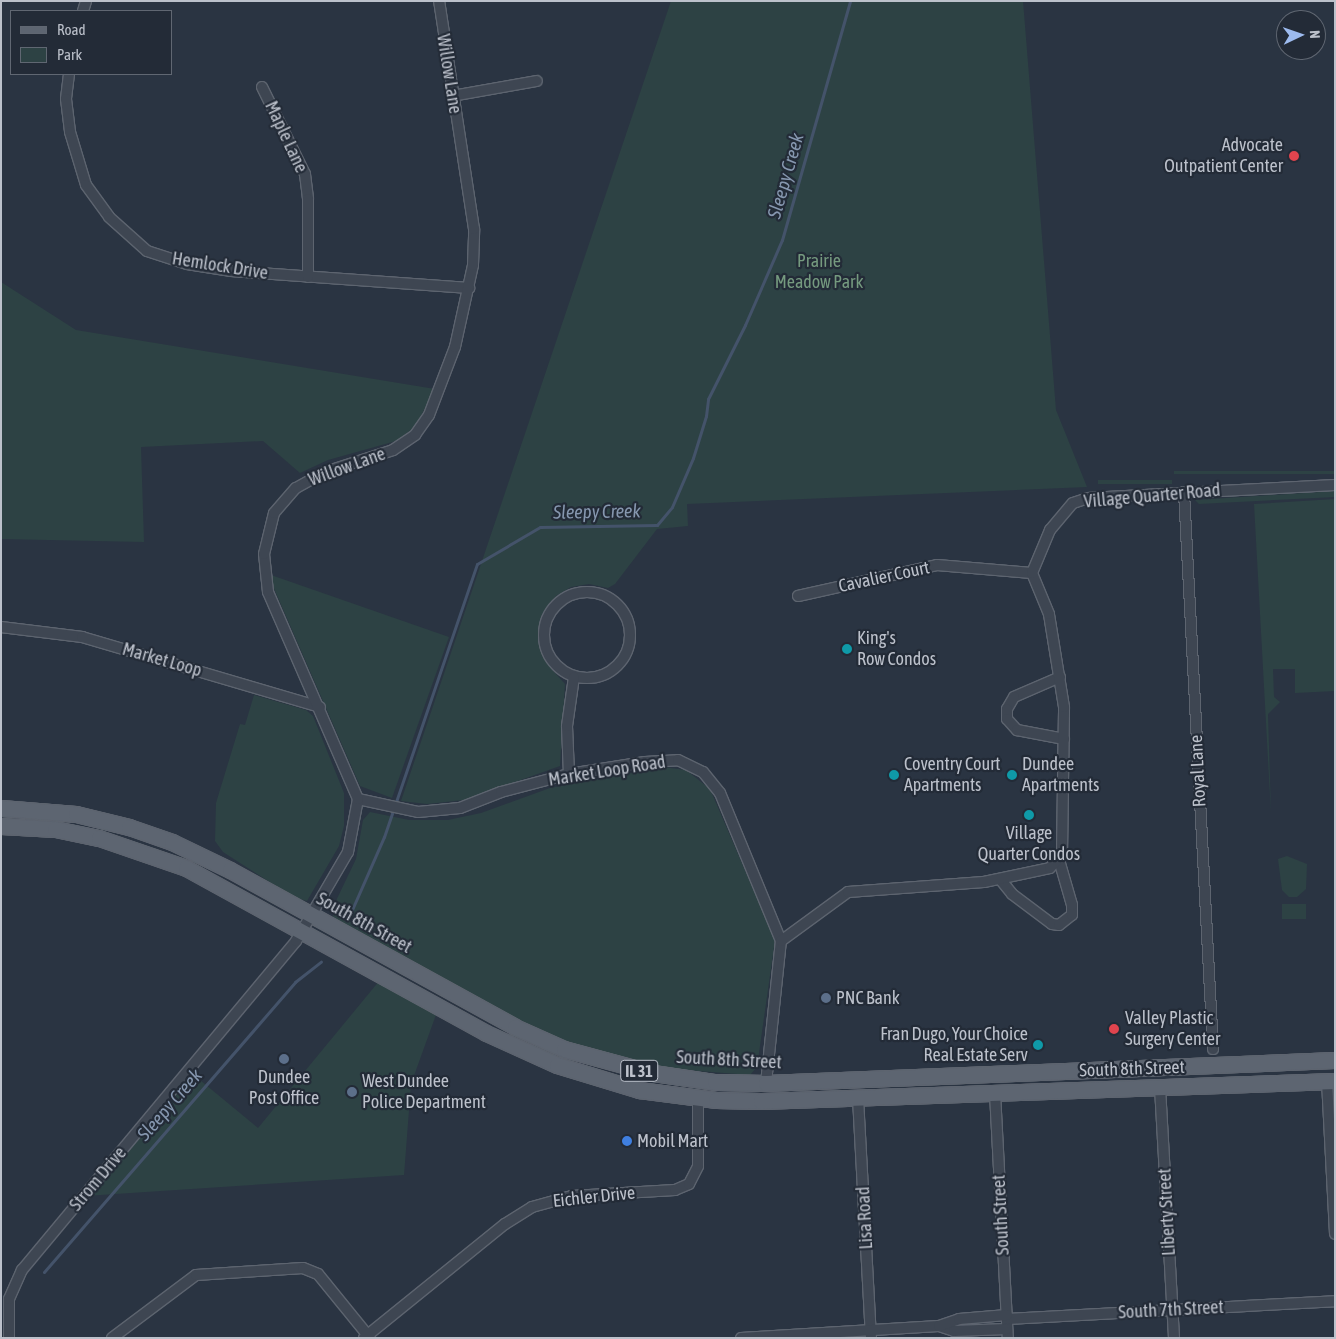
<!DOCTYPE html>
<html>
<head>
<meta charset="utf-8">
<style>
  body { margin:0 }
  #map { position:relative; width:1336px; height:1339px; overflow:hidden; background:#2a3442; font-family:"Asap Condensed",sans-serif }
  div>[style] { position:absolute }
  .green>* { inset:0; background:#2d4244; transform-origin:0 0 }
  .stream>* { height:3px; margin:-1.5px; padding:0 1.5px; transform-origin:1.5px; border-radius:1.5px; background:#44536a }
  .roads { filter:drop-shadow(1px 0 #5d646f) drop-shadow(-1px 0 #5d646f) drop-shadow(0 1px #5d646f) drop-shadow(0 -1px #5d646f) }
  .street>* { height:10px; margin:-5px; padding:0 5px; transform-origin:5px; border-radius:5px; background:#3e4652 }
  .street>.ring { margin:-5px; padding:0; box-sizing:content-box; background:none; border:10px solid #3e4652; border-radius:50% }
  .primary>* { height:15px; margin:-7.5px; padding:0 7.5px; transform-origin:7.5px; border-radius:7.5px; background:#5d6571 }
  .dots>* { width:14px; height:14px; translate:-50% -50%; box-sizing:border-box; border:2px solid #232b37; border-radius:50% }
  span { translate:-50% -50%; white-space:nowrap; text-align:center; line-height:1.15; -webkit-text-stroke:4.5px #232b37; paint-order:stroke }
  .shield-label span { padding:1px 4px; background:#232b37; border:1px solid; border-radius:4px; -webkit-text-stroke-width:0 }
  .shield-label { font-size:16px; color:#bcc1cb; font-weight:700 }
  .street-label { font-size:18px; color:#bcc1cb }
  .poi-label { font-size:18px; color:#bcc1cb }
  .right { translate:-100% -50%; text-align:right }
  .left { translate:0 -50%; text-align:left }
  .park-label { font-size:18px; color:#759a7f }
  .water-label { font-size:19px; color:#8697af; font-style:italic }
  .frame { position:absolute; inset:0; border:2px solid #bcc1cb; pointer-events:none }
  .legend { position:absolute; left:10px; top:10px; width:162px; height:65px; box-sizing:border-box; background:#232b37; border:1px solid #606772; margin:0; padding:6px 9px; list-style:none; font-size:15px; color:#bcc1cb }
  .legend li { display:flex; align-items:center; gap:10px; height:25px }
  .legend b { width:25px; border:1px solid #606772 }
  .north { position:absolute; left:1276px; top:10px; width:50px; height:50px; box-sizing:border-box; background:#232b37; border:1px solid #606772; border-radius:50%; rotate:87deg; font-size:14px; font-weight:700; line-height:20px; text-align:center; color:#bcc1cb }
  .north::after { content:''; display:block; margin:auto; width:18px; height:22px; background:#9dbbef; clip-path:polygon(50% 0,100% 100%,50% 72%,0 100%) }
</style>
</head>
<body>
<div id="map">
  <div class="green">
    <div style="clip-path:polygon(671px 1px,1023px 1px,1056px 410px,1087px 487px,687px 504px,688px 526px,657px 529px,615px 584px,608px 588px,589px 584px,571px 587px,556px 596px,544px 611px,538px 632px,541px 651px,547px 664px,565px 684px,560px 766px,464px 800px,427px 804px,401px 801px)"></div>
    <div style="clip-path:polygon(1px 282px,76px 330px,435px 389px,415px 427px,396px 441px,328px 460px,300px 473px,263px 441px,141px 447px,144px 542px,1px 539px)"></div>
    <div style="left:1335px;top:471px;width:3px;height:161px;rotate:90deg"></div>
    <div style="left:1172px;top:480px;width:4px;height:74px;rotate:90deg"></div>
    <div style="clip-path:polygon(1335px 491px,1335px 497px,1199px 504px,1195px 500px)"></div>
    <div style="clip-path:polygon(1335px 499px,1335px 691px,1295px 693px,1295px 669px,1273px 669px,1274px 697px,1280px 702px,1268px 714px,1271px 814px,1254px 504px)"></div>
    <div style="clip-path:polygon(271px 575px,449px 637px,392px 798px,360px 786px,272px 584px)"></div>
    <div style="clip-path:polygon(254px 695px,306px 710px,313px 716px,344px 793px,344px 826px,339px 846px,307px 901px,293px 897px,223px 852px,215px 841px,216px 803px,240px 724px,245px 725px)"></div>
    <div style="clip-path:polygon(663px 767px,686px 770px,710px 789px,775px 940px,757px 1067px,750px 1075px,660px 1068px,566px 1042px,522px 1022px,333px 918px,333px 907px,356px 859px,363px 820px,370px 812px,409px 820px,448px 820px,481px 813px,550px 788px)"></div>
    <div style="clip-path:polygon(1287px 856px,1307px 864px,1306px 889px,1297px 897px,1289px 897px,1282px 890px,1278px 859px)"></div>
    <div style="left:1306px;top:904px;width:15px;height:24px;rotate:90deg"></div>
    <div style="clip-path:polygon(380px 980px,437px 1012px,411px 1084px,404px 1175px,85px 1196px,189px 1071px,258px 1128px)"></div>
  </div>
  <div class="stream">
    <div style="left:351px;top:912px;width:82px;rotate:-66.3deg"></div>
    <div style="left:384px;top:837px;width:288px;rotate:-71.2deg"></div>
    <div style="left:477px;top:564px;width:73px;rotate:-30.4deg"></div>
    <div style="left:540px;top:527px;width:117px;rotate:-1deg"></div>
    <div style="left:657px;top:525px;width:23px;rotate:-50deg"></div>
    <div style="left:672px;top:507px;width:53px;rotate:-66.8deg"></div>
    <div style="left:693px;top:458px;width:44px;rotate:-72.8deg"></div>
    <div style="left:706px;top:416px;width:17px;rotate:-83deg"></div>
    <div style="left:708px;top:399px;width:83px;rotate:-63.4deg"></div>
    <div style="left:745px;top:325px;width:93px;rotate:-66.5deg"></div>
    <div style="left:782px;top:240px;width:248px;rotate:-74.1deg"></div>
    <div style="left:44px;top:1272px;width:384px;rotate:-49.1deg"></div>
    <div style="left:295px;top:982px;width:33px;rotate:-38deg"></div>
  </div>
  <div class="roads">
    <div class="street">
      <div style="left:83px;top:11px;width:10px;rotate:-73deg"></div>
      <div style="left:69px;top:74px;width:25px;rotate:97deg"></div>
      <div style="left:66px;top:99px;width:33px;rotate:83deg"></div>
      <div style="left:70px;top:132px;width:55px;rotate:73.2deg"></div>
      <div style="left:86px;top:185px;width:39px;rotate:54deg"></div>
      <div style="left:109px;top:217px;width:51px;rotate:41.8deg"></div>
      <div style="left:147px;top:251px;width:42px;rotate:18deg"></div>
      <div style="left:187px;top:264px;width:45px;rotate:9deg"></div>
      <div style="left:231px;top:271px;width:239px;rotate:4.1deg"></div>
      <div style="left:262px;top:87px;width:97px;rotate:63.7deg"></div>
      <div style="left:305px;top:174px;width:25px;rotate:83deg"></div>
      <div style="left:308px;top:199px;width:78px;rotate:90deg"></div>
      <div style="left:452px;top:96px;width:86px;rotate:-10deg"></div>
      <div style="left:1184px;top:492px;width:558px;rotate:87.02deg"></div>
      <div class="ring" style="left:544px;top:592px;width:76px;height:76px"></div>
      <div style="left:798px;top:596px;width:142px;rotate:-12.6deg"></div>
      <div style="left:937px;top:565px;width:95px;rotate:4.8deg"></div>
      <div style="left:1px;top:627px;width:82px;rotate:7deg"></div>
      <div style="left:82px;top:637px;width:248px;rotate:16.4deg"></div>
      <div style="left:1060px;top:677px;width:50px;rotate:156.5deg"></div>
      <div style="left:1014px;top:697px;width:14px;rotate:120deg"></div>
      <div style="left:1007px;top:709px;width:10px;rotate:90deg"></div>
      <div style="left:1007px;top:719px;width:15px;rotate:48deg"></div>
      <div style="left:1017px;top:730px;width:48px;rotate:10.8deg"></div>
      <div style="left:569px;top:774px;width:48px;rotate:-92.4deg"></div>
      <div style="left:567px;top:726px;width:49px;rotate:-81.9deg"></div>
      <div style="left:358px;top:799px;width:61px;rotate:12.2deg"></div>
      <div style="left:418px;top:812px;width:42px;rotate:-5.4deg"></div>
      <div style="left:460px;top:808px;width:44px;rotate:-21.3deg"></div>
      <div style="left:501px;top:792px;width:70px;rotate:-14.8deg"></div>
      <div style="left:569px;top:774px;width:77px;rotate:-9deg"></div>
      <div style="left:645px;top:762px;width:33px;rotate:-3deg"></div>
      <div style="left:678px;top:760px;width:28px;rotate:26deg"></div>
      <div style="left:703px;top:772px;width:27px;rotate:51deg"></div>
      <div style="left:720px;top:793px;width:160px;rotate:67.6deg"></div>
      <div style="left:1000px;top:879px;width:19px;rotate:51deg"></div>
      <div style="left:1012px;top:894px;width:50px;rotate:36.9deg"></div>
      <div style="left:1052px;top:924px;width:7px;rotate:8deg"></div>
      <div style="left:1059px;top:925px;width:16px;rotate:-38deg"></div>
      <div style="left:1072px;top:915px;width:10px;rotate:-90deg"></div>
      <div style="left:1072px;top:905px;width:47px;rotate:-106.1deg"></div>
      <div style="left:1327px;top:1081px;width:153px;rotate:87deg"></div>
      <div style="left:766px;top:1083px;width:143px;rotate:-84deg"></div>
      <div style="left:781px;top:941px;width:83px;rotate:-36.2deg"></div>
      <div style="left:848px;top:892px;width:136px;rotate:-4.2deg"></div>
      <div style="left:984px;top:882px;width:67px;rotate:-12deg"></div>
      <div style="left:1050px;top:868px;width:18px;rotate:-49deg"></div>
      <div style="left:1062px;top:854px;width:147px;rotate:-89.2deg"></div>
      <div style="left:1064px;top:707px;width:94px;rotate:-99.2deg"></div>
      <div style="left:1049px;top:614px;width:44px;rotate:-112.5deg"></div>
      <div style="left:1032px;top:573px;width:47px;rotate:-67.3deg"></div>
      <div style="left:1050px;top:530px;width:35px;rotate:-50deg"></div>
      <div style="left:1073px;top:503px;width:16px;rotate:-18deg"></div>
      <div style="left:1088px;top:498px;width:247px;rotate:-3deg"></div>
      <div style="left:1160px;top:1087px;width:251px;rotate:86.8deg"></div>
      <div style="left:995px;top:1093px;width:245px;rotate:87deg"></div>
      <div style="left:858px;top:1098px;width:240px;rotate:86.9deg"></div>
      <div style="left:1007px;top:1319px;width:328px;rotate:-3.1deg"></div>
      <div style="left:939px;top:1326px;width:16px;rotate:18deg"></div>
      <div style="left:954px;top:1331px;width:53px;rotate:-2.2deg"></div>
      <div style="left:9px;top:1338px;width:39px;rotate:-90deg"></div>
      <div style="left:9px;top:1299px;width:32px;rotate:-66deg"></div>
      <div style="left:22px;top:1270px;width:428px;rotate:-50.2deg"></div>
      <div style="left:296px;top:941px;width:103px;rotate:-59.7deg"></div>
      <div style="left:348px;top:852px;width:54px;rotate:-79.3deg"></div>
      <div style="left:358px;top:799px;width:226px;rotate:-113.5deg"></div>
      <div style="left:268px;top:592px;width:38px;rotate:-96deg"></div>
      <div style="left:264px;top:554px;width:42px;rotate:-76.3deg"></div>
      <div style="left:274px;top:513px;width:33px;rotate:-49deg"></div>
      <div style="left:296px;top:488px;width:33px;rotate:-29deg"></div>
      <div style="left:325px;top:472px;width:71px;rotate:-17.9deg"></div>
      <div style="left:393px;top:450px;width:27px;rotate:-34deg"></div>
      <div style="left:415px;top:435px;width:24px;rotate:-55deg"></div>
      <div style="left:429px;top:415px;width:73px;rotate:-69.1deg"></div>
      <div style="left:455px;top:347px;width:84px;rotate:-77.6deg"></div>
      <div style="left:473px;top:265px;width:36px;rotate:-88deg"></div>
      <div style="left:474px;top:229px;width:231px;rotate:-98.7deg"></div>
      <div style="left:112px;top:1338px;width:105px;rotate:-36.9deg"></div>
      <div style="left:196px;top:1275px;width:107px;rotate:-3.7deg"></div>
      <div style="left:303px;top:1268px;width:16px;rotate:22deg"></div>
      <div style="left:318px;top:1274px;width:82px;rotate:50.9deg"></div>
      <div style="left:364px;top:1338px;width:181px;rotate:-39deg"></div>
      <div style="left:505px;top:1224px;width:32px;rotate:-32deg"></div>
      <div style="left:532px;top:1207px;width:41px;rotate:-15.4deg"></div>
      <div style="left:572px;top:1196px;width:103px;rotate:-3.3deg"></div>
      <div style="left:675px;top:1190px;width:15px;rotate:-23deg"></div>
      <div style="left:689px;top:1184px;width:20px;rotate:-63deg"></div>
      <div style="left:698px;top:1166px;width:68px;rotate:-90deg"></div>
      <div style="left:741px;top:1338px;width:198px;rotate:-3.5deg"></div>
      <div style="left:939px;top:1326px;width:21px;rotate:-19deg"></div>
      <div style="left:959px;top:1319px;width:48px;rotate:-4.8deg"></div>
    </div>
    <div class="primary">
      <div style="left:1px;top:808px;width:75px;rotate:4.6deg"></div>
      <div style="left:76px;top:814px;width:55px;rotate:13.8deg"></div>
      <div style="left:129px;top:827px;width:46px;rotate:19.2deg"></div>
      <div style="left:172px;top:842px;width:64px;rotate:25.8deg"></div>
      <div style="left:230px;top:870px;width:325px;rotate:28.8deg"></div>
      <div style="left:515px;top:1027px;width:54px;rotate:24.2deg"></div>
      <div style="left:564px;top:1049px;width:92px;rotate:15.1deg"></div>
      <div style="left:653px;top:1073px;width:63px;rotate:8.3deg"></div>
      <div style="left:715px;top:1082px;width:51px;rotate:1.1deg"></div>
      <div style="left:766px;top:1083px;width:569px;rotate:-2.31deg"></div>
      <div style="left:1px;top:826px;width:54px;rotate:3.2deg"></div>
      <div style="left:55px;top:829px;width:45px;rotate:11.6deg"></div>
      <div style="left:99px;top:838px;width:92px;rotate:19deg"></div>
      <div style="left:186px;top:868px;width:342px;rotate:28.8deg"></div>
      <div style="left:486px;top:1033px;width:78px;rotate:24.3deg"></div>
      <div style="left:557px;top:1065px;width:86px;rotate:17deg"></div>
      <div style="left:639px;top:1090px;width:78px;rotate:7.4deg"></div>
      <div style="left:716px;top:1100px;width:45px;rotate:1.3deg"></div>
      <div style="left:761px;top:1101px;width:574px;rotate:-2deg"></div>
    </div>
  </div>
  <div class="dots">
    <div style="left:1294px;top:156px;background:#e0444e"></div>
    <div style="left:847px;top:649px;background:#0f9aa8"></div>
    <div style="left:894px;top:775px;background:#0f9aa8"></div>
    <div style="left:1012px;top:775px;background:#0f9aa8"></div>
    <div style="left:1029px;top:815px;background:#0f9aa8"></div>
    <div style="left:826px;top:998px;background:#5c6f8a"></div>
    <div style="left:1114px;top:1029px;background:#e0444e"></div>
    <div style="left:1038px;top:1045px;background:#0f9aa8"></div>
    <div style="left:284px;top:1059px;background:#5c6f8a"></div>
    <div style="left:352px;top:1092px;background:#5c6f8a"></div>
    <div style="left:627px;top:1141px;background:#3f7fe0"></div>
  </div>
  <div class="shield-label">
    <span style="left:639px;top:1071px">IL 31</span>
  </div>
  <div class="street-label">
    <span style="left:449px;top:74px;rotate:81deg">Willow Lane</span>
    <span style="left:286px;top:137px;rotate:65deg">Maple Lane</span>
    <span style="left:220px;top:266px;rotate:9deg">Hemlock Drive</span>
    <span style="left:347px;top:467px;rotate:-20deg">Willow Lane</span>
    <span style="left:1152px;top:496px;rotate:-5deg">Village Quarter Road</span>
    <span style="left:884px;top:577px;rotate:-12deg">Cavalier Court</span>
    <span style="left:162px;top:660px;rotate:16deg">Market Loop</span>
    <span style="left:607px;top:771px;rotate:-9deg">Market Loop Road</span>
    <span style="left:1198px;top:771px;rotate:-93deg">Royal Lane</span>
    <span style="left:364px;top:923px;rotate:29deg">South 8th Street</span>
    <span style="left:729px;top:1060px;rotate:3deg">South 8th Street</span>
    <span style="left:1132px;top:1069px;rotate:-2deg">South 8th Street</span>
    <span style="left:98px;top:1179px;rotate:-50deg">Strom Drive</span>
    <span style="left:594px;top:1197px;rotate:-6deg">Eichler Drive</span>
    <span style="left:1167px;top:1212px;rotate:-93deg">Liberty Street</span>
    <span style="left:1001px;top:1215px;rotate:-93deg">South Street</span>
    <span style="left:865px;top:1218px;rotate:-93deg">Lisa Road</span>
    <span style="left:1171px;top:1310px;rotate:-3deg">South 7th Street</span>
  </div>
  <div class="poi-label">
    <span class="right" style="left:1283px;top:156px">Advocate<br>Outpatient Center</span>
    <span class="left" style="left:857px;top:649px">King's<br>Row Condos</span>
    <span class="left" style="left:904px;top:775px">Coventry Court<br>Apartments</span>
    <span class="left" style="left:1022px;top:775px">Dundee<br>Apartments</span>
    <span style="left:1029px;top:844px">Village<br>Quarter Condos</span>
    <span class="left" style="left:836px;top:998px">PNC Bank</span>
    <span class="left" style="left:1125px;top:1029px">Valley Plastic<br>Surgery Center</span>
    <span class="right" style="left:1028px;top:1045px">Fran Dugo, Your Choice<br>Real Estate Serv</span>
    <span style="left:284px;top:1088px">Dundee<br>Post Office</span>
    <span class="left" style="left:362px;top:1092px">West Dundee<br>Police Department</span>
    <span class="left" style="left:637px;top:1141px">Mobil Mart</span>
  </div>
  <div class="park-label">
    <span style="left:819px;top:272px">Prairie<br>Meadow Park</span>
  </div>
  <div class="water-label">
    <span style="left:786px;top:176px;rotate:-74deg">Sleepy Creek</span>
    <span style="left:597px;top:512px;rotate:-1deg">Sleepy Creek</span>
    <span style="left:170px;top:1105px;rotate:-49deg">Sleepy Creek</span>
  </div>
  <div class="frame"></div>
  <ul class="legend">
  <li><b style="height:6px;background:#5d6571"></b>Road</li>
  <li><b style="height:14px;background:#2d4244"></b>Park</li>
  </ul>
  <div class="north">N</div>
</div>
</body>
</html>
